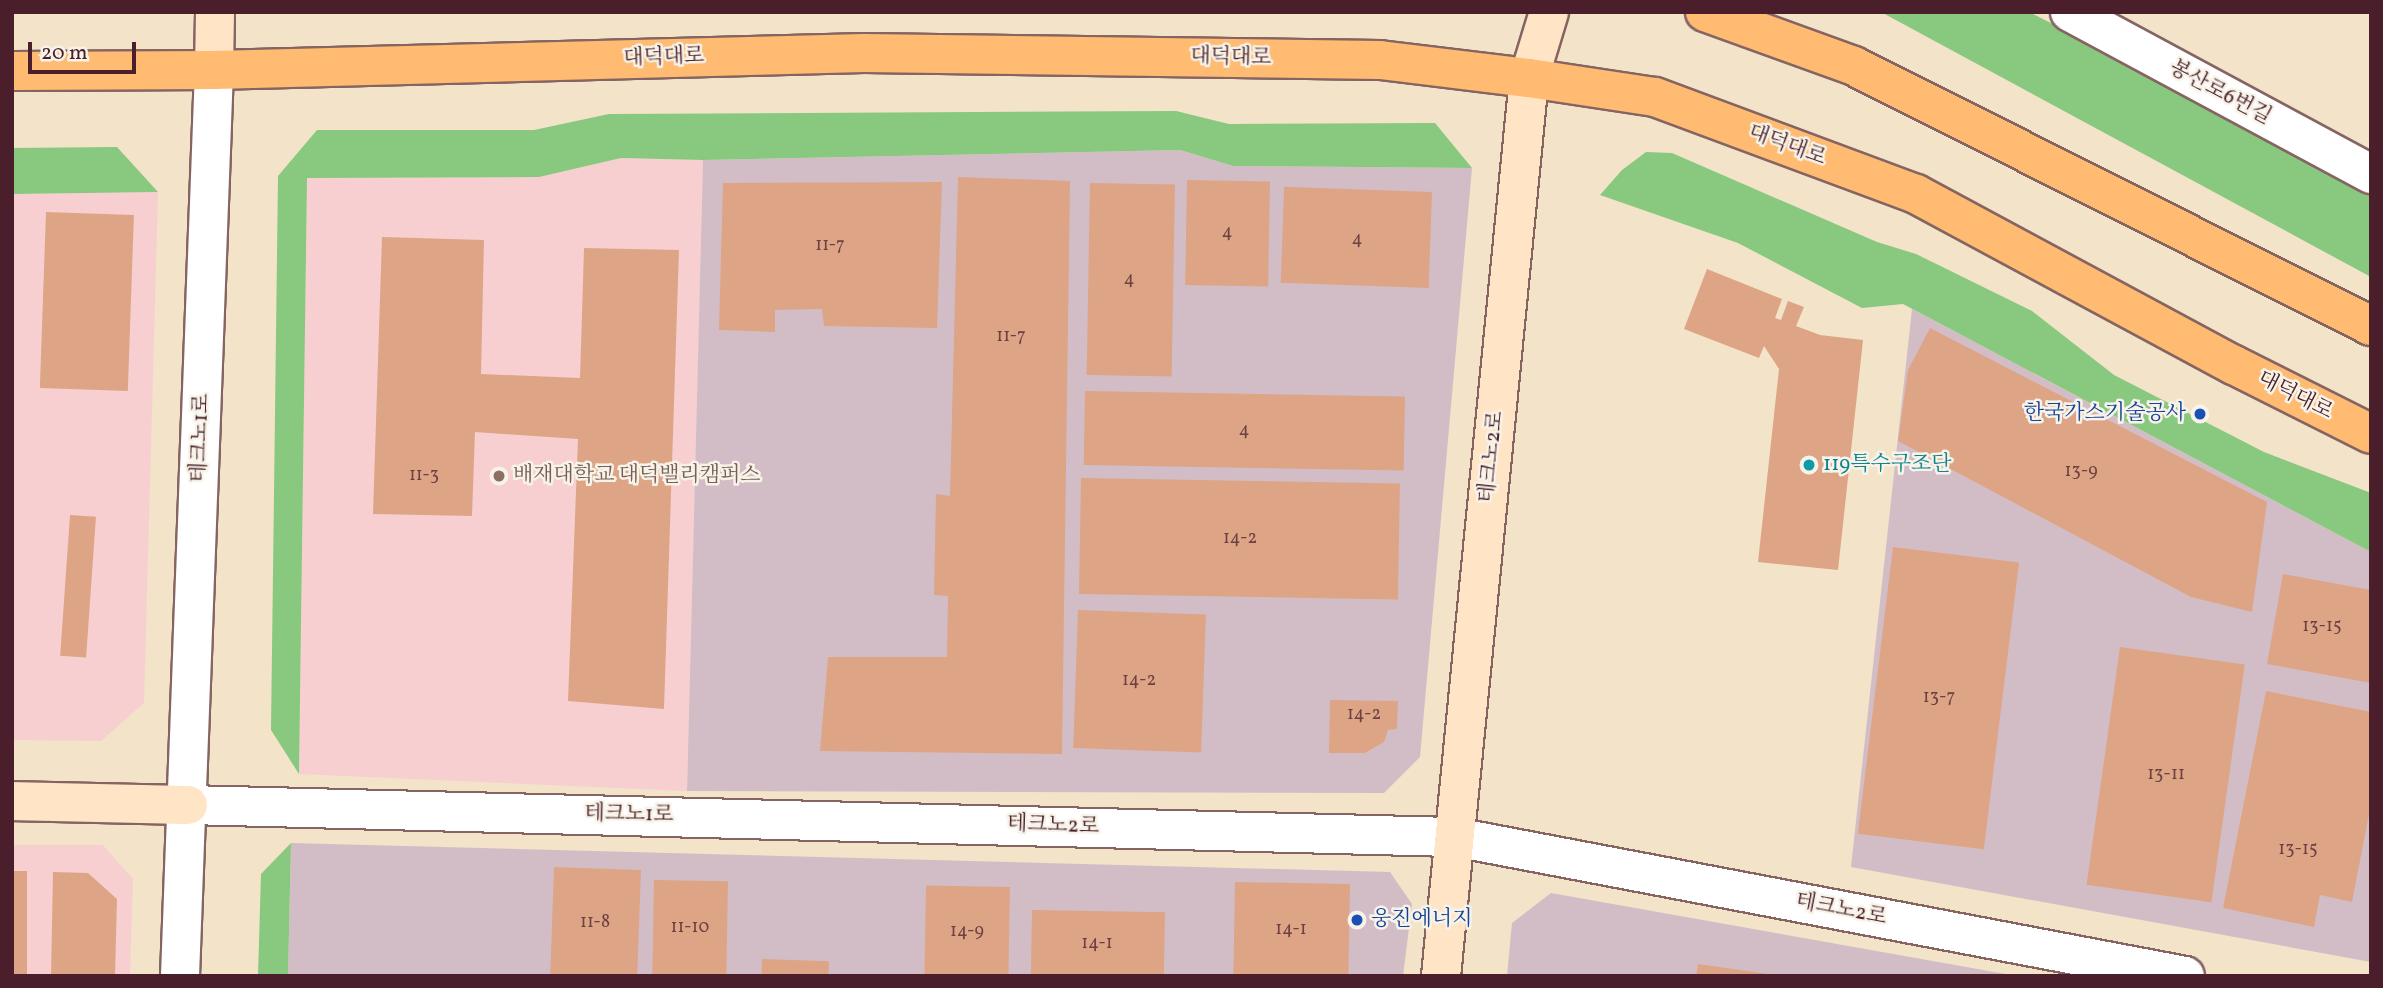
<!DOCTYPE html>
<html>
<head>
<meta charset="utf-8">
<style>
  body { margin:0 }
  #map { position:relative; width:2383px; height:988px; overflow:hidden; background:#f2e3c9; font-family:Vollkorn,"Noto Serif KR",serif }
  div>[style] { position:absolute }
  .built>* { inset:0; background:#f7cfd1 }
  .industrial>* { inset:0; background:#d2bdc6 }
  .green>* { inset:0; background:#89c87f }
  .building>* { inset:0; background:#dda585; transform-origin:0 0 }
  .roads { filter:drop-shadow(2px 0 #856462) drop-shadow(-2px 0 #856462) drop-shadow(0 2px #856462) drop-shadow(0 -2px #856462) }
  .street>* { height:38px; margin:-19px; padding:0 19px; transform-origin:19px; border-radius:19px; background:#fff }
  .secondary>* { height:38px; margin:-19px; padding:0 19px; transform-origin:19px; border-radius:19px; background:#ffe4c6 }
  .primary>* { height:38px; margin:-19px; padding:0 19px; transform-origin:19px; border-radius:19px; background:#febb71 }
  .dots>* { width:19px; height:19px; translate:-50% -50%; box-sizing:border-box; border:4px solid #f7f3e8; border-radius:50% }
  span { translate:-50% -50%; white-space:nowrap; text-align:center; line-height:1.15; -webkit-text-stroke:5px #f7f3e8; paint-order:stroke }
  .number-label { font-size:18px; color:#6f4042 }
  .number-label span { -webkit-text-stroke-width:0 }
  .street-label { font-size:21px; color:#4a1f2b }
  .transit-label { font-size:21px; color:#164399 }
  .right { translate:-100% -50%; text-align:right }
  .left { translate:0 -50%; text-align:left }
  .culture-label { font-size:21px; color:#0d838f }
  .education-label { font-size:21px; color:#785e54 }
  .frame { position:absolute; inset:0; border:14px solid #4a1f2b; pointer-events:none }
  .scale { position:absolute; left:28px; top:42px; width:108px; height:32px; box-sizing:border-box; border:4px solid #4a1f2b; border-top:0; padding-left:9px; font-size:21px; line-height:24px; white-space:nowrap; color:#4a1f2b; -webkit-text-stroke:5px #f7f3e8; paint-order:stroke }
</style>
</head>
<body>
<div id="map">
  <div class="built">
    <div style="clip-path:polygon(621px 158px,703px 160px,687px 791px,299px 774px,307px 178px,539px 177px)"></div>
    <div style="clip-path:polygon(158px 192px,144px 703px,101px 741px,12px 740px,12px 194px)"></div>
    <div style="clip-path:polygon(12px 845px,103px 845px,133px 879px,130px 976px,12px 976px)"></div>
  </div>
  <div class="industrial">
    <div style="clip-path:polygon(1180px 150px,1233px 166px,1472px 168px,1420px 757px,1384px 793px,687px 791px,703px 160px)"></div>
    <div style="clip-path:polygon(1912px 309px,2371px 552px,2371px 962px,1851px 867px)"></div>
    <div style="clip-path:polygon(291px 843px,1390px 872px,1412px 904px,1403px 976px,288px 976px)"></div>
    <div style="clip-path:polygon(1551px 893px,2017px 976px,1507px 976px,1512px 923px)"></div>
  </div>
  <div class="green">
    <div style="clip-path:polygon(1881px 12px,2029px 12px,2371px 184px,2371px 277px)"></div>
    <div style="clip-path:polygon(1176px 111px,1229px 124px,1435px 123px,1472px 168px,1233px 166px,1180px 150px,703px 160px,621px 158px,539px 177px,307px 178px,299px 774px,271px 730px,278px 176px,317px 130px,534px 130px,609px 114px)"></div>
    <div style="clip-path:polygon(117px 147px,158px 192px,12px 194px,12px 148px)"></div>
    <div style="clip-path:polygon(1646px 152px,1672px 153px,1877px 242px,1916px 254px,2032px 311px,2114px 375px,2264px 452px,2371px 493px,2371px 552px,1903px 304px,1862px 308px,1738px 243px,1600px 195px,1622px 170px)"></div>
    <div style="clip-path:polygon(291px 843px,288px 976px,258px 976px,261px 874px)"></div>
  </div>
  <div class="building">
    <div style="clip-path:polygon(958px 177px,1070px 181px,1062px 754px,820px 751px,828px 657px,947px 657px,948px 596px,934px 595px,936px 494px,950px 496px)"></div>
    <div style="left:1187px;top:180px;width:83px;height:105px;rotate:1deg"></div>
    <div style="clip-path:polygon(942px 182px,937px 328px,824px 326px,822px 309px,775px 310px,775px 332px,719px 330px,723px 183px)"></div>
    <div style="left:1090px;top:183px;width:85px;height:192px;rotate:1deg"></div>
    <div style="left:1432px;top:192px;width:96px;height:148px;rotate:92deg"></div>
    <div style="left:46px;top:212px;width:88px;height:176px;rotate:2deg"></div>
    <div style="clip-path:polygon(382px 237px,484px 240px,481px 374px,580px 378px,584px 248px,679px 250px,664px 709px,568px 701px,578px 439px,475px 432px,472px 516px,373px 514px)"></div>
    <div style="clip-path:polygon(1707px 269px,1782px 299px,1775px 318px,1781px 320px,1788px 301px,1804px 307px,1796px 326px,1820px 335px,1863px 340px,1838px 570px,1758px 562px,1779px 369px,1764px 346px,1759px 358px,1684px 329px)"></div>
    <div style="clip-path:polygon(1930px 328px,2267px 502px,2252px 612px,2191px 597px,1898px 441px,1908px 370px)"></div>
    <div style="left:1085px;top:391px;width:320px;height:74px;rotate:1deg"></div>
    <div style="left:1081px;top:478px;width:319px;height:116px;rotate:1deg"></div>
    <div style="left:70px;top:515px;width:26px;height:141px;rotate:4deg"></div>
    <div style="left:1893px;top:547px;width:127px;height:289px;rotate:7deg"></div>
    <div style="clip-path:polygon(2283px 574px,2371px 590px,2371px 683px,2267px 664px)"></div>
    <div style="left:1078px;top:610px;width:128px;height:138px;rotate:2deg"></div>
    <div style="left:2120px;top:647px;width:126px;height:240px;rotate:8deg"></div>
    <div style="clip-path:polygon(2266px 691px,2371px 712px,2371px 804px,2352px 902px,2320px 895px,2314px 927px,2223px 908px)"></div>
    <div style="clip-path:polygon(1330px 700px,1398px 701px,1397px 729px,1388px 730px,1384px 742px,1365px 753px,1329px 753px)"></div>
    <div style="left:554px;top:867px;width:87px;height:109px;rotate:2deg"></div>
    <div style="left:12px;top:871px;width:15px;height:105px"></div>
    <div style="clip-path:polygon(53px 872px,88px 873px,117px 899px,115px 976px,51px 976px)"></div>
    <div style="left:654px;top:880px;width:74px;height:96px;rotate:1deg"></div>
    <div style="left:1235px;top:882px;width:115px;height:94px;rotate:1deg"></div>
    <div style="left:1010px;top:887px;width:89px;height:84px;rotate:91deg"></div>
    <div style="left:1032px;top:910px;width:133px;height:66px;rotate:1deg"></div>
    <div style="left:762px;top:959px;width:67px;height:17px;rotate:2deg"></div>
    <div style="clip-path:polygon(1698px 964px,1768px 974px,1768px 976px,1696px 976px)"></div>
  </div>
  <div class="roads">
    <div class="street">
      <div style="left:2070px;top:12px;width:342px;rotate:28.3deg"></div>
      <div style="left:188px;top:805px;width:1267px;rotate:1.45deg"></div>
      <div style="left:1455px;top:837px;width:743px;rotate:10.78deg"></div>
      <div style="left:180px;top:976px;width:907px;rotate:-87.85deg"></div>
    </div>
    <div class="secondary">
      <div style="left:214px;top:70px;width:58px;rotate:-89deg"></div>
      <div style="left:12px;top:801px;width:176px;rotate:1.3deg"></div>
      <div style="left:1441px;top:976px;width:902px;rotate:-84.4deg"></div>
      <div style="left:1529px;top:78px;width:69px;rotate:-73.1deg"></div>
    </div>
    <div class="primary">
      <div style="left:1705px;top:12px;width:158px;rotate:19.9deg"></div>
      <div style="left:1854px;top:66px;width:579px;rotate:26.7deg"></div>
      <div style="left:12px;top:71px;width:202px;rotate:-0.3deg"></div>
      <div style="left:214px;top:70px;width:650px;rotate:-1.5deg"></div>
      <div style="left:864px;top:53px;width:516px;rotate:0.78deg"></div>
      <div style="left:1380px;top:60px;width:150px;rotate:6.9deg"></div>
      <div style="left:1529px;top:78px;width:127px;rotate:8.6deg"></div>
      <div style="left:1655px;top:97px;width:278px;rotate:20.4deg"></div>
      <div style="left:1916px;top:194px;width:361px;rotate:28.3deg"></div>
      <div style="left:2234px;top:365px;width:153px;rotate:26.7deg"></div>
    </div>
  </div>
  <div class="dots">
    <div style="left:2200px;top:414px;background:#1a4fb4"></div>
    <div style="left:1809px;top:465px;background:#0f9aa8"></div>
    <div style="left:499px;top:476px;background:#8d6e63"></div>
    <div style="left:1357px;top:920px;background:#1a4fb4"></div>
  </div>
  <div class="number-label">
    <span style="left:1227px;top:233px">4</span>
    <span style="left:1357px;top:240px">4</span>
    <span style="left:830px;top:246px">11-7</span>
    <span style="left:1129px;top:280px">4</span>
    <span style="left:1011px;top:337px">11-7</span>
    <span style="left:1244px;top:431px">4</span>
    <span style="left:2081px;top:472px">13-9</span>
    <span style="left:424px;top:476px">11-3</span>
    <span style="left:1240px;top:539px">14-2</span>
    <span style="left:2322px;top:627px">13-15</span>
    <span style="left:1139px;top:681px">14-2</span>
    <span style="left:1939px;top:698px">13-7</span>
    <span style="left:1364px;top:715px">14-2</span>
    <span style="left:2166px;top:775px">13-11</span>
    <span style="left:2298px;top:850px">13-15</span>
    <span style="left:595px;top:923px">11-8</span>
    <span style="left:690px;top:928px">11-10</span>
    <span style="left:1291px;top:930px">14-1</span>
    <span style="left:967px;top:932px">14-9</span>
    <span style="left:1097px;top:944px">14-1</span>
  </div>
  <div class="street-label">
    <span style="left:664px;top:58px;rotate:-2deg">대덕대로</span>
    <span style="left:1231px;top:58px;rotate:1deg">대덕대로</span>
    <span style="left:2220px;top:93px;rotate:28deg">봉산로6번길</span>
    <span style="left:1787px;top:146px;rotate:20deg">대덕대로</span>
    <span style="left:2295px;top:396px;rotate:27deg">대덕대로</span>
    <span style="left:201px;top:438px;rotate:-88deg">테크노1로</span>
    <span style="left:1492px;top:457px;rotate:-84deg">테크노2로</span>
    <span style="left:629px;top:815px;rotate:1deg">테크노1로</span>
    <span style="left:1053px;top:826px;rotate:2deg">테크노2로</span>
    <span style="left:1841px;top:910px;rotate:11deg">테크노2로</span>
  </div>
  <div class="transit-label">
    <span class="right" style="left:2186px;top:414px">한국가스기술공사</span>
    <span class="left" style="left:1371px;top:920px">웅진에너지</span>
  </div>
  <div class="culture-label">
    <span class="left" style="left:1823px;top:465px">119특수구조단</span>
  </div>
  <div class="education-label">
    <span class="left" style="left:513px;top:476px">배재대학교 대덕밸리캠퍼스</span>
  </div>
  <div class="frame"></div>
  <div class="scale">20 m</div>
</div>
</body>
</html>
